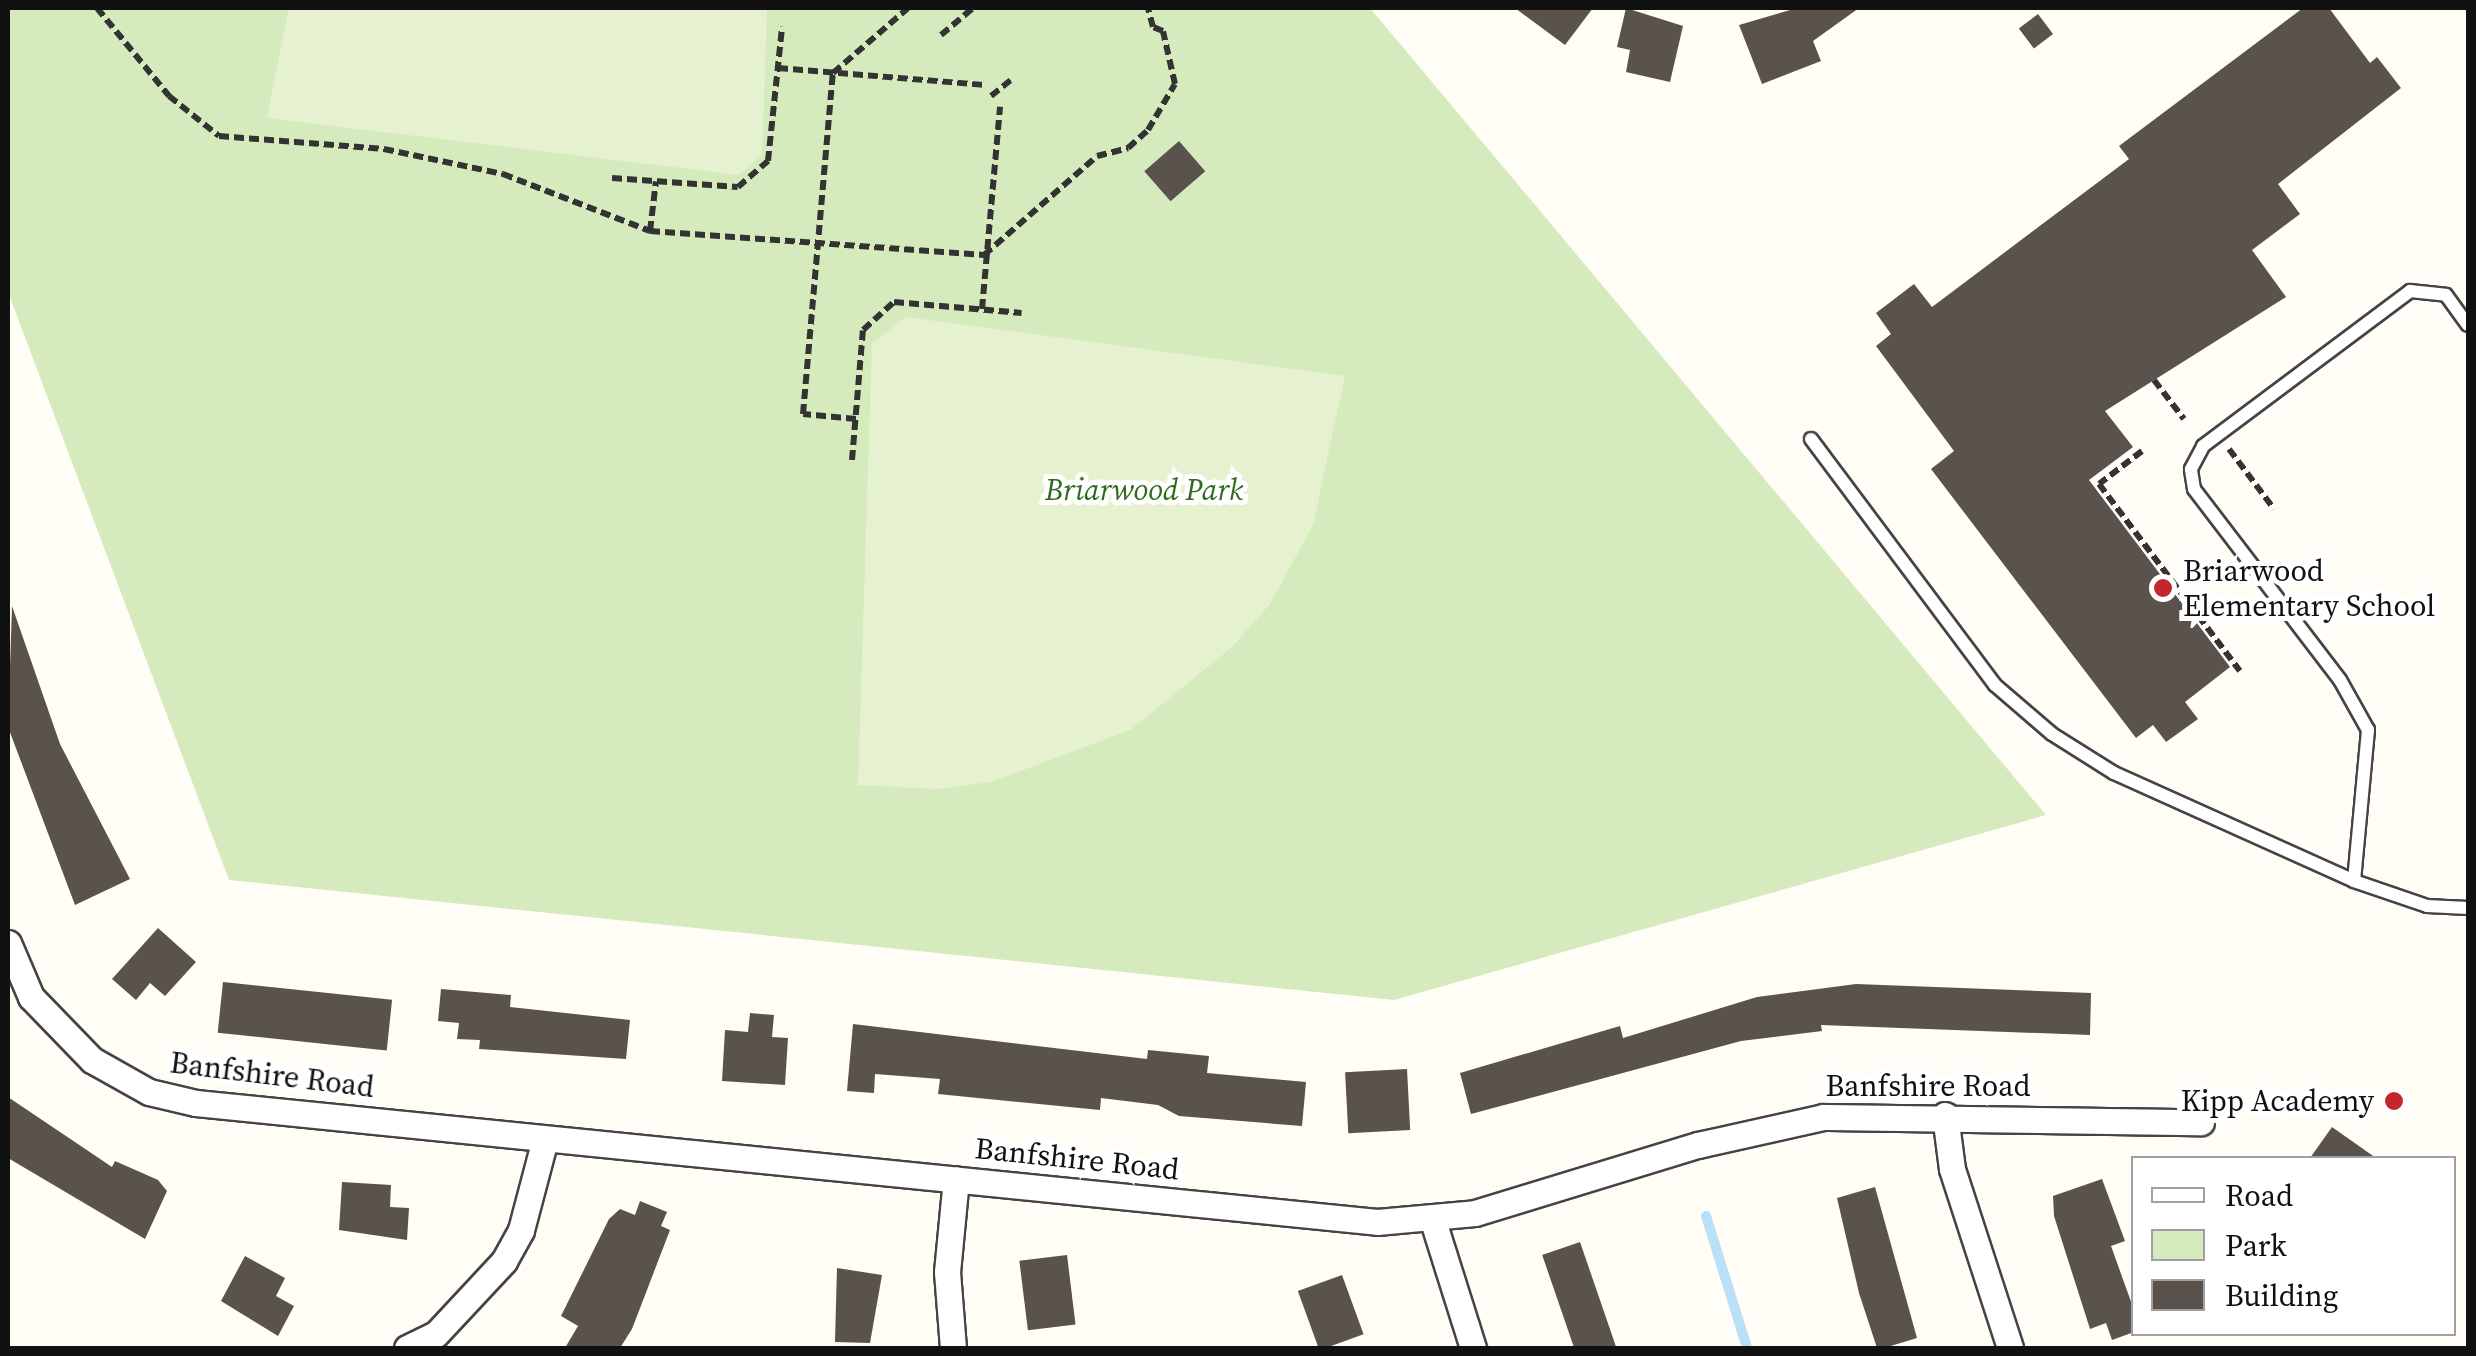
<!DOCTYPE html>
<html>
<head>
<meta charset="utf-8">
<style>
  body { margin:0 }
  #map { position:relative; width:2476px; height:1356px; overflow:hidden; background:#fffdf5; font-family:"Source Serif 4",serif }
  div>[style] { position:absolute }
  .green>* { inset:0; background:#d5ebbd }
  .pitch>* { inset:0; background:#e6f2cf }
  .stream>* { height:10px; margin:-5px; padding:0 5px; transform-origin:5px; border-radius:5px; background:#b9e0f7 }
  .building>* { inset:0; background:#5a524d; transform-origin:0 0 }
  .path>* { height:6px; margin-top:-3px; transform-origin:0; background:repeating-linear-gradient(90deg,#333 0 10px,transparent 0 15px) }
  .roads { filter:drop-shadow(2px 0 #444) drop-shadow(-2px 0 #444) drop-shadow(0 2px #444) drop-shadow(0 -2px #444) }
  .lane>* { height:12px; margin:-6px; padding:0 6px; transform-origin:6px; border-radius:6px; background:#fff }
  .street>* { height:25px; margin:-12.5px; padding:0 12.5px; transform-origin:12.5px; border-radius:12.5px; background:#fff }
  .dots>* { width:28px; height:28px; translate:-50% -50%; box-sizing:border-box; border:5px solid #fff; border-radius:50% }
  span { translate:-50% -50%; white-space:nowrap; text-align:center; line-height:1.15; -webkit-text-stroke:10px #fff; paint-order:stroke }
  .park-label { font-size:30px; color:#2f6b1f; font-style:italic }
  .poi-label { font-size:30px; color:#111 }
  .left { translate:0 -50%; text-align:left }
  .right { translate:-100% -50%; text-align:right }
  .street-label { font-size:30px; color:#111 }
  .frame { position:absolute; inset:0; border:10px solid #111; pointer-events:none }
  .legend { position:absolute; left:2131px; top:1156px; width:325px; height:180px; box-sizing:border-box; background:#fff; border:2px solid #a0a0a0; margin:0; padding:12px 18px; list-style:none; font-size:30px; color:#111 }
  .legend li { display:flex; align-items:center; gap:20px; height:50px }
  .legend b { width:50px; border:2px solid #a0a0a0 }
</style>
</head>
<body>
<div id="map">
  <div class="green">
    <div style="clip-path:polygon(8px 8px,1370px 8px,2046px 815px,1394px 1000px,229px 880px,8px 292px)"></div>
  </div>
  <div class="pitch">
    <div style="clip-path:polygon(289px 8px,767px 8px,762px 155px,739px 175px,267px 118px)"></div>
    <div style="clip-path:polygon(906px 317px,1345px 376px,1313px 525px,1270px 604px,1232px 647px,1130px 730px,991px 782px,937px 789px,858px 785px,872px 343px)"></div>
  </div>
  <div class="stream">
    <div style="left:1706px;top:1216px;width:138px;rotate:72.7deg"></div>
  </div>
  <div class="building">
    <div style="clip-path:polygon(1515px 8px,1593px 8px,1565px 45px)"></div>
    <div style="clip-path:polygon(1626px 8px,1683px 26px,1670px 82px,1626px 72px,1630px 50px,1617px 47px)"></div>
    <div style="clip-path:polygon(1797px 8px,1859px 8px,1813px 41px,1821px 61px,1762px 84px,1739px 25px)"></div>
    <div style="clip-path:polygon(2303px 8px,2329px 8px,2370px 63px,2377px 57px,2401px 88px,2278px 184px,2300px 214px,2252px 250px,2286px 297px,2105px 411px,2133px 447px,2089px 480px,2230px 667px,2185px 702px,2198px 719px,2166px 742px,2153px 725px,2136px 738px,1931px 469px,1954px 451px,1876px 346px,1891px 334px,1876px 313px,1914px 284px,1932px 307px,2129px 159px,2119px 146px)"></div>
    <div style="left:2038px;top:14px;width:25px;height:24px;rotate:53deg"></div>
    <div style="left:1179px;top:141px;width:40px;height:46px;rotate:49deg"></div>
    <div style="clip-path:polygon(12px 606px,60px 744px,130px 879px,75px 905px,8px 727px)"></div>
    <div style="clip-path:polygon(158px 928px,196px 962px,165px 996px,150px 983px,136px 1000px,112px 979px)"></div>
    <div style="left:223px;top:982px;width:170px;height:51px;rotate:6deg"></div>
    <div style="clip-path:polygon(1856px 984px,2091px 993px,2090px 1035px,1821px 1025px,1822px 1031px,1741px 1041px,1471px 1114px,1460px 1073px,1620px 1026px,1623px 1038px,1757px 997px)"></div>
    <div style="clip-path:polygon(441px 989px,511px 995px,510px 1007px,630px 1020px,626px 1059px,479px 1049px,480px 1040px,457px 1039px,459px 1023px,438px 1021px)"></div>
    <div style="clip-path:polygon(750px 1013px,774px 1015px,772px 1037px,788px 1038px,785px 1085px,722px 1081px,725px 1030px,748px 1032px)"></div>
    <div style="clip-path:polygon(853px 1024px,1147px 1059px,1148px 1050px,1209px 1056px,1207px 1073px,1306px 1082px,1302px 1126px,1179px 1116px,1158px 1105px,1101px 1098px,1100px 1110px,938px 1094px,940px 1079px,875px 1074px,874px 1093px,847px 1091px)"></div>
    <div style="left:1407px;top:1069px;width:61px;height:62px;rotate:87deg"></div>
    <div style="clip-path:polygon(8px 1097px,112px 1167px,115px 1161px,158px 1180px,167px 1191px,145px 1239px,8px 1158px)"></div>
    <div style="clip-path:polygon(2332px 1127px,2376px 1158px,2310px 1158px)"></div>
    <div style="clip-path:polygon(2102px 1179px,2125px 1241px,2111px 1246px,2134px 1310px,2134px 1332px,2112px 1340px,2106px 1323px,2090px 1329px,2054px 1216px,2053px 1196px)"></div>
    <div style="clip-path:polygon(342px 1182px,391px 1185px,390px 1207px,409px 1208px,407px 1240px,339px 1230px)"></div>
    <div style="clip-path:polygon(1875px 1187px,1917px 1338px,1884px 1348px,1877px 1348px,1859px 1293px,1837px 1198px)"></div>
    <div style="clip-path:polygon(640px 1201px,667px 1212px,661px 1226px,670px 1230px,632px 1329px,620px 1348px,565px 1348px,578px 1326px,561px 1316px,609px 1219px,620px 1209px,635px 1215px)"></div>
    <div style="left:1580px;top:1242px;width:112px;height:40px;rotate:71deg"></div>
    <div style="left:1067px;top:1255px;width:70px;height:48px;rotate:83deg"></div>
    <div style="clip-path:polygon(245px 1256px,285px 1278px,276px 1296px,294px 1306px,278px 1336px,221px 1301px)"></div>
    <div style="clip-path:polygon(837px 1268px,882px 1275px,870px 1343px,835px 1342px)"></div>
    <div style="left:1342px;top:1275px;width:63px;height:47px;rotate:70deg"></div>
  </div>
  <div class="path">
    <div style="left:97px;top:8px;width:114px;rotate:50.7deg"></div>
    <div style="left:169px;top:96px;width:64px;rotate:38.7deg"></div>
    <div style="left:219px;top:136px;width:166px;rotate:4.5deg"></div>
    <div style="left:384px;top:149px;width:122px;rotate:11.9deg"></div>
    <div style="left:503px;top:174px;width:158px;rotate:21.2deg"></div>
    <div style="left:650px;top:231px;width:335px;rotate:4.1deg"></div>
    <div style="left:984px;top:255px;width:150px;rotate:-41.2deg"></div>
    <div style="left:1097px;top:156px;width:32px;rotate:-14deg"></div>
    <div style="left:1128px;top:148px;width:27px;rotate:-42deg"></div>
    <div style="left:1148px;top:130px;width:53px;rotate:-59.6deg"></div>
    <div style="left:1175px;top:84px;width:54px;rotate:-102.8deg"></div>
    <div style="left:1163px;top:31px;width:11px;rotate:-158deg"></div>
    <div style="left:1153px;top:27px;width:20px;rotate:-105deg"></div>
    <div style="left:941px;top:35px;width:42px;rotate:-40.2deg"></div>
    <div style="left:778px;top:68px;width:206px;rotate:4.7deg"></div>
    <div style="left:991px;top:96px;width:27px;rotate:-39deg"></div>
    <div style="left:612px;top:178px;width:126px;rotate:4.1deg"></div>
    <div style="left:738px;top:187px;width:40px;rotate:-41deg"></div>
    <div style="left:768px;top:161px;width:135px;rotate:-84deg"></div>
    <div style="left:650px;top:231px;width:50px;rotate:-83.2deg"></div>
    <div style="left:982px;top:309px;width:203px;rotate:-84.9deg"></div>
    <div style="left:2154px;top:380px;width:49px;rotate:52.4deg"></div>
    <div style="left:856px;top:419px;width:53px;rotate:-174.6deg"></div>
    <div style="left:803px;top:414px;width:342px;rotate:-85deg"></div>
    <div style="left:833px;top:73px;width:99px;rotate:-40.9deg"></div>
    <div style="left:2229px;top:449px;width:75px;rotate:53.1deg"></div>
    <div style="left:2142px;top:451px;width:54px;rotate:142.5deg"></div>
    <div style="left:2099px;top:484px;width:234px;rotate:53deg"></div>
    <div style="left:852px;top:460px;width:130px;rotate:-85.2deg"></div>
    <div style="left:863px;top:330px;width:42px;rotate:-42.1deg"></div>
    <div style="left:894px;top:302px;width:128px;rotate:4.9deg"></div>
  </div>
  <div class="roads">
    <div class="lane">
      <div style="left:1811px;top:439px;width:307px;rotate:53.2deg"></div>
      <div style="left:1995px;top:685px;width:75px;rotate:40.7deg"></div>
      <div style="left:2052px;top:734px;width:73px;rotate:32.2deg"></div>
      <div style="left:2114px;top:773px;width:263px;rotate:24.2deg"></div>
      <div style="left:2354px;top:881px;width:77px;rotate:18.9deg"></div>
      <div style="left:2427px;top:906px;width:41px;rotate:2.8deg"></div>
      <div style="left:2354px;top:881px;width:152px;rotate:-84.7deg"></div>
      <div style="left:2368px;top:730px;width:57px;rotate:-119.2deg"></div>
      <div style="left:2340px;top:680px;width:240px;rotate:-127.4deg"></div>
      <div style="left:2194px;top:489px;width:20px;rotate:-99deg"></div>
      <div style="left:2191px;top:469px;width:26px;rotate:-62deg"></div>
      <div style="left:2203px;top:446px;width:259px;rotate:-36.8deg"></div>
      <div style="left:2410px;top:291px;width:36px;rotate:6deg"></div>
      <div style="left:2446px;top:295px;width:37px;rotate:54deg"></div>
    </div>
    <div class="street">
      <div style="left:8px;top:943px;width:59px;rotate:66.9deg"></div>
      <div style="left:31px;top:997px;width:88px;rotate:45.9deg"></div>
      <div style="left:92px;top:1060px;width:65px;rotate:29.3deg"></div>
      <div style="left:149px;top:1092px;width:48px;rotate:13.2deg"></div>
      <div style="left:196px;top:1103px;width:1187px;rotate:5.75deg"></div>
      <div style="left:1377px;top:1222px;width:98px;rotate:-5.2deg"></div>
      <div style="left:1475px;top:1213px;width:233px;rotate:-17deg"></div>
      <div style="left:1698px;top:1145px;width:128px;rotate:-12.6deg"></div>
      <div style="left:1823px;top:1117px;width:378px;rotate:0.8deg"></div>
      <div style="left:1945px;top:1115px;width:54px;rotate:82.6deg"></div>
      <div style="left:1952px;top:1169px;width:188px;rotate:72deg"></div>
      <div style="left:1433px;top:1221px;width:133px;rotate:72.5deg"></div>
      <div style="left:407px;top:1348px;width:32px;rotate:-26deg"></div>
      <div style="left:436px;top:1334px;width:100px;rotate:-47deg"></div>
      <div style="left:504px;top:1261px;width:35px;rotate:-61deg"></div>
      <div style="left:521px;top:1230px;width:94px;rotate:-75.2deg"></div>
      <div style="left:953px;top:1348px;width:76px;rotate:-94.5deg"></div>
      <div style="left:947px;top:1272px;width:93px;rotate:-84.5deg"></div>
    </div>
  </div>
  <div class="dots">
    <div style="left:2163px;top:588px;background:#c4262e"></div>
    <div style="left:2394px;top:1101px;background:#c4262e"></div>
  </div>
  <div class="park-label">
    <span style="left:1144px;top:490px">Briarwood Park</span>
  </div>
  <div class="poi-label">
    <span class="left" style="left:2183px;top:588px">Briarwood<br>Elementary School</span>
    <span class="right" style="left:2374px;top:1101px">Kipp Academy</span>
  </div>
  <div class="street-label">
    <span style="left:272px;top:1075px;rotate:7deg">Banfshire Road</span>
    <span style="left:1928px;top:1086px">Banfshire Road</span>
    <span style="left:1077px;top:1159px;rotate:6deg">Banfshire Road</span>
  </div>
  <div class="frame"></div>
  <ul class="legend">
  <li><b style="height:12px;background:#fff"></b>Road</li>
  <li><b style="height:28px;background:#d5ebbd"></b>Park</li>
  <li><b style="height:28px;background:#5a524d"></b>Building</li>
  </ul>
</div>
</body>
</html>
